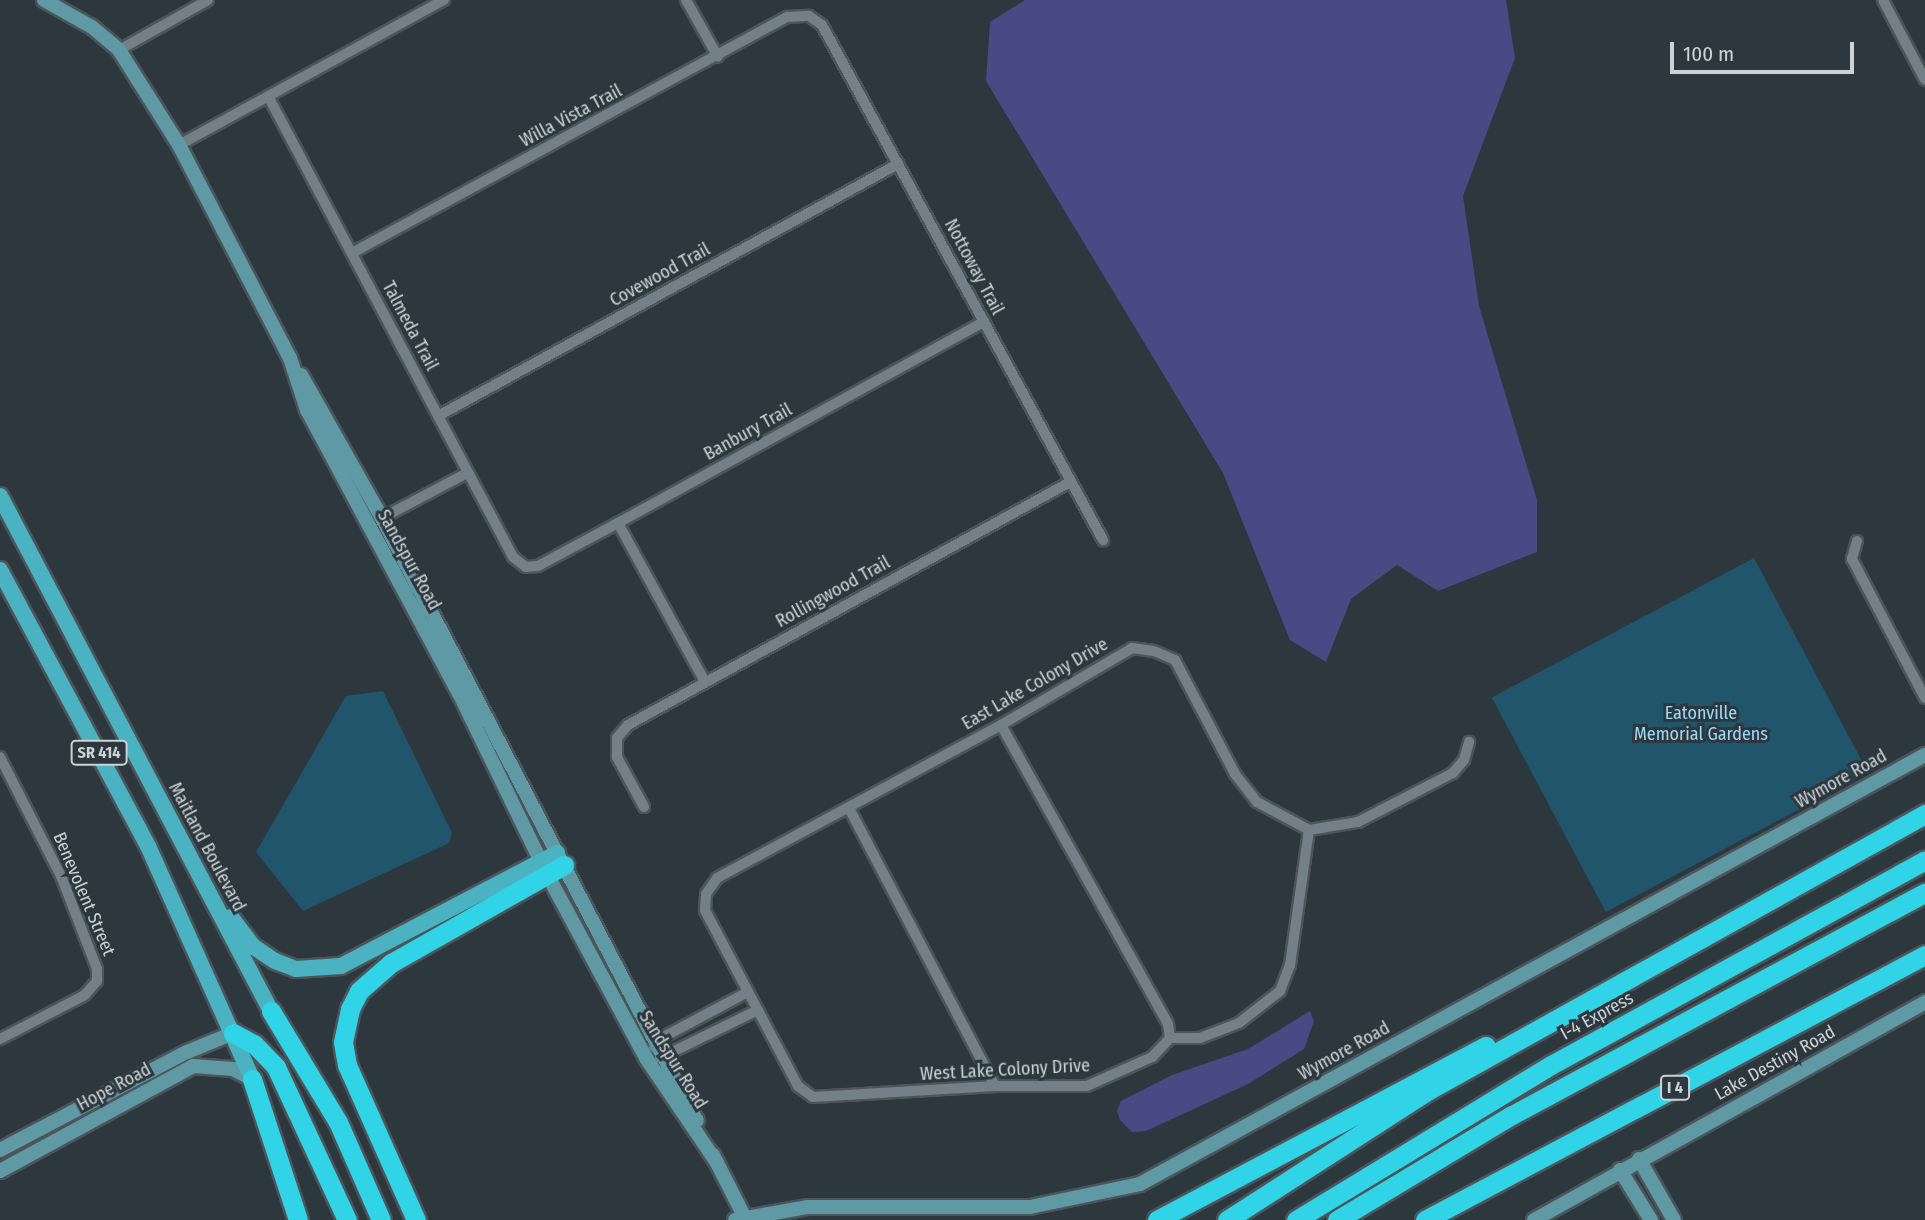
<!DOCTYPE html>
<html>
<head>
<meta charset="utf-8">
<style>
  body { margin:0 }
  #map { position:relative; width:1925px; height:1220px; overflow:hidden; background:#2c383e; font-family:"Fira Sans Condensed",sans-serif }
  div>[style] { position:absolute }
  .green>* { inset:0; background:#21556c; transform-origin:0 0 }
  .water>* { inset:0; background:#484a83 }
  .roads { filter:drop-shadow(2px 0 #4b555a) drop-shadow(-2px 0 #4b555a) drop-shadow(0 2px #4b555a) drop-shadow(0 -2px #4b555a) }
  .street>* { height:10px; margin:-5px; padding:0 5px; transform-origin:5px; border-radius:5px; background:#738087 }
  .secondary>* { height:14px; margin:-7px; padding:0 7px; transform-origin:7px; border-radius:7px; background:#5f99a4 }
  .primary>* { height:16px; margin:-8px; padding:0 8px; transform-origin:8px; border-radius:8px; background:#4bb2c1 }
  .highway>* { height:19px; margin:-9.5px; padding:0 9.5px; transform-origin:9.5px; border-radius:9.5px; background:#31d4e7 }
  span { translate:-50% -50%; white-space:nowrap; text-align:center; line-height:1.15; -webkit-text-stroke:6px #2c383e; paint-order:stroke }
  .shield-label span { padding:2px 5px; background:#2c383e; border:2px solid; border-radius:5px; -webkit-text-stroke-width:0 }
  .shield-label { font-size:16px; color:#ccd3d7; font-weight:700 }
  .street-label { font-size:18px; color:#ccd3d7 }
  .park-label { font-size:18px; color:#9ed9f8 }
  .scale { position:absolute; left:1670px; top:42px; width:184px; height:32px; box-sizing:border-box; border:4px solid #ccd3d7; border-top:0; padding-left:9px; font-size:21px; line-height:24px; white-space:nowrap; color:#ccd3d7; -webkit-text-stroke:5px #2c383e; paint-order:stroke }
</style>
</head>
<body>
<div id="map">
  <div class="green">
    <div style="left:1754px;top:558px;width:243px;height:297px;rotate:62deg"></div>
    <div style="clip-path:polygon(383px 691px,452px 833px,449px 843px,303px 911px,256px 852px,346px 696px)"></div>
  </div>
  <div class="water">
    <div style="clip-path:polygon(1025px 0,1506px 0,1515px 58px,1463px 196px,1479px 306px,1537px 500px,1537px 552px,1438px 591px,1397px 565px,1351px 599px,1326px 662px,1290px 640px,1223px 473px,986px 81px,990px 22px)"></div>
    <div style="clip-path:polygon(1310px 1011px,1314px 1021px,1304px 1049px,1248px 1084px,1146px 1131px,1132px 1132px,1120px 1120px,1117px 1111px,1121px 1101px,1172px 1075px,1248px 1049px)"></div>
  </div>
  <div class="roads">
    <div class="street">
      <div style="left:686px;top:0;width:65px;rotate:60.7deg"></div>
      <div style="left:1883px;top:0;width:90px;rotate:62.3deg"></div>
      <div style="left:119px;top:50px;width:102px;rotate:-29.3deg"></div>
      <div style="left:268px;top:96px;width:522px;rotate:62.01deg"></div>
      <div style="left:513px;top:557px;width:16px;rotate:38deg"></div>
      <div style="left:526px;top:567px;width:12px;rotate:-5deg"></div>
      <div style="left:538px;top:566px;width:91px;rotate:-28.3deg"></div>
      <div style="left:618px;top:523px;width:418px;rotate:-28.8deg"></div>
      <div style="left:179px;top:145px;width:302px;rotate:-28.7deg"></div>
      <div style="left:352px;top:253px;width:495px;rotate:-28.5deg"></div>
      <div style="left:787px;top:17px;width:22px;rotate:-3deg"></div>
      <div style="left:809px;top:16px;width:16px;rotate:35deg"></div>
      <div style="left:822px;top:25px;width:587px;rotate:61.38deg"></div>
      <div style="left:438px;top:416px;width:525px;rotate:-28.72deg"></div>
      <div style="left:382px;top:518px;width:96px;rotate:-27.9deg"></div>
      <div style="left:618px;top:523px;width:181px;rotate:61.3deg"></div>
      <div style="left:1857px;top:541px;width:19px;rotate:106deg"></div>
      <div style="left:1852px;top:559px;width:157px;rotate:62.3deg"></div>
      <div style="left:1001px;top:725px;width:342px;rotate:60.8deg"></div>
      <div style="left:1168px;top:1024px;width:14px;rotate:82deg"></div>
      <div style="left:0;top:757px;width:134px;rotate:62.9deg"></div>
      <div style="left:61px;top:876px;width:100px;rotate:68.8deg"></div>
      <div style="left:97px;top:969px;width:12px;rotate:90deg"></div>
      <div style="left:97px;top:981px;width:18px;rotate:131deg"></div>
      <div style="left:85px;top:995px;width:96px;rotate:152.6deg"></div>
      <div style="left:644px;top:807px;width:57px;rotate:-118.4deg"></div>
      <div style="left:617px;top:757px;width:19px;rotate:-90deg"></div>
      <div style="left:617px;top:738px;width:17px;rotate:-50deg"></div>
      <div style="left:628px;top:725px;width:504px;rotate:-28.8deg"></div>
      <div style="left:849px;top:808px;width:314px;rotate:62.3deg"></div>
      <div style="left:1170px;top:1038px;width:26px;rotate:133deg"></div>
      <div style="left:1152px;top:1057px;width:71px;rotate:156deg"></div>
      <div style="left:1087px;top:1086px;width:92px;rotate:180deg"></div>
      <div style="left:995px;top:1086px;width:182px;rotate:176.5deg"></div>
      <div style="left:813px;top:1097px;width:19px;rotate:-144deg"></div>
      <div style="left:798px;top:1086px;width:199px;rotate:-117.9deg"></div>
      <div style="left:705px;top:910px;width:16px;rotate:-86deg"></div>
      <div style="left:706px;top:894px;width:19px;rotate:-55deg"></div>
      <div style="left:717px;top:878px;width:323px;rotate:-28.3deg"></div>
      <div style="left:1001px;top:725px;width:152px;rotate:-30.4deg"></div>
      <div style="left:1132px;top:648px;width:22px;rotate:8deg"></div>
      <div style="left:1154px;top:651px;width:23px;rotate:23deg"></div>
      <div style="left:1175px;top:660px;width:129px;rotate:62.2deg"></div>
      <div style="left:1235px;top:774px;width:36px;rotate:52deg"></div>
      <div style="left:1257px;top:802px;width:59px;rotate:28.3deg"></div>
      <div style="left:1309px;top:830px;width:50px;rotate:-9.3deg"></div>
      <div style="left:1358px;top:822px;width:107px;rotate:-27.3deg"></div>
      <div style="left:1453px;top:773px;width:17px;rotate:-50deg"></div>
      <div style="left:1464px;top:760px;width:19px;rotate:-74deg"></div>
      <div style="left:1170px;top:1038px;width:30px"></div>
      <div style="left:1200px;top:1038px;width:42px;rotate:-21deg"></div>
      <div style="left:1239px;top:1023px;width:52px;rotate:-38deg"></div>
      <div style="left:1280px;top:991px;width:28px;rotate:-69deg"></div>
      <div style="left:1290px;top:965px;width:136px;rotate:-82deg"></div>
      <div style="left:654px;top:1047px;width:8px;rotate:-60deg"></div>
      <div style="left:658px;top:1040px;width:102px;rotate:-28.1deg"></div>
      <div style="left:660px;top:1058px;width:109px;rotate:-26.1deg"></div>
    </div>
    <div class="secondary">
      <div style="left:44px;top:0;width:55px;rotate:29.4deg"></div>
      <div style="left:92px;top:27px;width:35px;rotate:40deg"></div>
      <div style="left:119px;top:50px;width:112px;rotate:57.7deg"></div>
      <div style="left:179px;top:145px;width:240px;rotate:62.5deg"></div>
      <div style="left:290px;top:358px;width:55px;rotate:71.9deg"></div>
      <div style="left:307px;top:410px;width:323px;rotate:61.8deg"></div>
      <div style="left:460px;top:695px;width:199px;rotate:64.1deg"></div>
      <div style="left:547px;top:874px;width:209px;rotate:61.7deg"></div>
      <div style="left:646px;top:1058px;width:127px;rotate:55.9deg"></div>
      <div style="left:301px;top:375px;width:164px;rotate:60.5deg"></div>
      <div style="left:382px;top:518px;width:680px;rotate:62.42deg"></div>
      <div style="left:0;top:1150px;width:211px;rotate:-27.7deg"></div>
      <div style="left:187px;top:1052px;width:50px;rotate:-22.4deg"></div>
      <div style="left:713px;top:1155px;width:68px;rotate:63.1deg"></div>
      <div style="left:1639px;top:1159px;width:70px;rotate:60.2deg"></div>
      <div style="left:1620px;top:1170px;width:59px;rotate:58.2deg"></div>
      <div style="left:0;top:1171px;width:220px;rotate:-28.5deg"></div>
      <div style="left:193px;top:1066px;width:40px;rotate:4.3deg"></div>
      <div style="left:233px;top:1069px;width:21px;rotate:28deg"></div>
      <div style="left:735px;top:1220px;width:73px;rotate:-10.2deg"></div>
      <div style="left:807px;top:1207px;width:223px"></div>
      <div style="left:1030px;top:1207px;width:112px;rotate:-11.8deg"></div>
      <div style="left:1140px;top:1184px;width:895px;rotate:-28.66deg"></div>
      <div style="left:1534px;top:1220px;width:448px;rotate:-29.1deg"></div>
    </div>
    <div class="primary">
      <div style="left:0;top:496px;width:582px;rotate:62.25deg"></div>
      <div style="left:0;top:570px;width:313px;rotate:61.8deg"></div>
      <div style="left:148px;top:846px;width:255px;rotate:65.9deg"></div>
      <div style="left:231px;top:917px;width:38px;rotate:53deg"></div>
      <div style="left:254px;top:947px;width:25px;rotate:34deg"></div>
      <div style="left:275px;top:961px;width:22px;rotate:21deg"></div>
      <div style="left:296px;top:969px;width:45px;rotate:-3.8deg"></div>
      <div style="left:341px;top:966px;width:244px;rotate:-27.6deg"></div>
    </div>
    <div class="highway">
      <div style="left:271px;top:1011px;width:130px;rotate:58.9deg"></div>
      <div style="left:338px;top:1122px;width:107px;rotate:66.3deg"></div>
      <div style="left:233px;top:1033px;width:24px;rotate:28deg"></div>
      <div style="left:254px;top:1044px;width:32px;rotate:46deg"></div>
      <div style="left:276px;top:1067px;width:169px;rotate:65.1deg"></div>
      <div style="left:252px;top:1079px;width:148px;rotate:71.9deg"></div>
      <div style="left:416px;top:1220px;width:170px;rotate:-114deg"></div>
      <div style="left:347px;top:1065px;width:23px;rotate:-100deg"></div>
      <div style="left:343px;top:1042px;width:34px;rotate:-78deg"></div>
      <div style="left:350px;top:1009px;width:20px;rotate:-63deg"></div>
      <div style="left:359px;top:991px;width:43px;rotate:-41.2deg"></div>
      <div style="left:391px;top:963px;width:199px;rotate:-29.5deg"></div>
      <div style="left:1157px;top:1220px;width:372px;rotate:-27.9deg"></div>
      <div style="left:1227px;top:1220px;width:240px;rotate:-32.8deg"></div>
      <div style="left:1429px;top:1090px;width:568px;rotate:-29.09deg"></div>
      <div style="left:1296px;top:1220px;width:298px;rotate:-31.3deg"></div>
      <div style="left:1551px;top:1065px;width:426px;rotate:-28.7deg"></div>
      <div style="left:1337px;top:1220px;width:204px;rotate:-31deg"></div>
      <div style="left:1512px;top:1115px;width:469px;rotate:-28.3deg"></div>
      <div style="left:1425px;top:1220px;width:566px;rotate:-27.92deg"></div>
    </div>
  </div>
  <div class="shield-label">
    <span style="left:99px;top:753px">SR 414</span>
    <span style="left:1675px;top:1088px">I 4</span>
  </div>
  <div class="street-label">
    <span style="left:571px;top:116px;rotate:-28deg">Willa Vista Trail</span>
    <span style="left:974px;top:267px;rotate:62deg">Nottoway Trail</span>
    <span style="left:660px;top:275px;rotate:-29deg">Covewood Trail</span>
    <span style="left:410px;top:326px;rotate:62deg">Talmeda Trail</span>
    <span style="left:748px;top:432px;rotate:-29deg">Banbury Trail</span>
    <span style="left:409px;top:560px;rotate:61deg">Sandspur Road</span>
    <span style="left:833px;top:592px;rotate:-29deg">Rollingwood Trail</span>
    <span style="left:1035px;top:684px;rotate:-30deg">East Lake Colony Drive</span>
    <span style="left:1841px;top:779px;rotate:-29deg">Wymore Road</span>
    <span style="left:207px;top:847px;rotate:62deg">Maitland Boulevard</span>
    <span style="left:84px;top:894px;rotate:67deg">Benevolent Street</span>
    <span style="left:1597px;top:1016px;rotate:-29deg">I-4 Express</span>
    <span style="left:1344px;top:1051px;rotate:-29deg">Wymore Road</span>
    <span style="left:673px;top:1060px;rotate:58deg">Sandspur Road</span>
    <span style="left:1775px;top:1063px;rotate:-29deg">Lake Destiny Road</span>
    <span style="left:1005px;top:1070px;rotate:-3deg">West Lake Colony Drive</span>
    <span style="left:114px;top:1087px;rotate:-28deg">Hope Road</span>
  </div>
  <div class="park-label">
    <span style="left:1701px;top:724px">Eatonville<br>Memorial Gardens</span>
  </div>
  <div class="scale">100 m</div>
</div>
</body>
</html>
